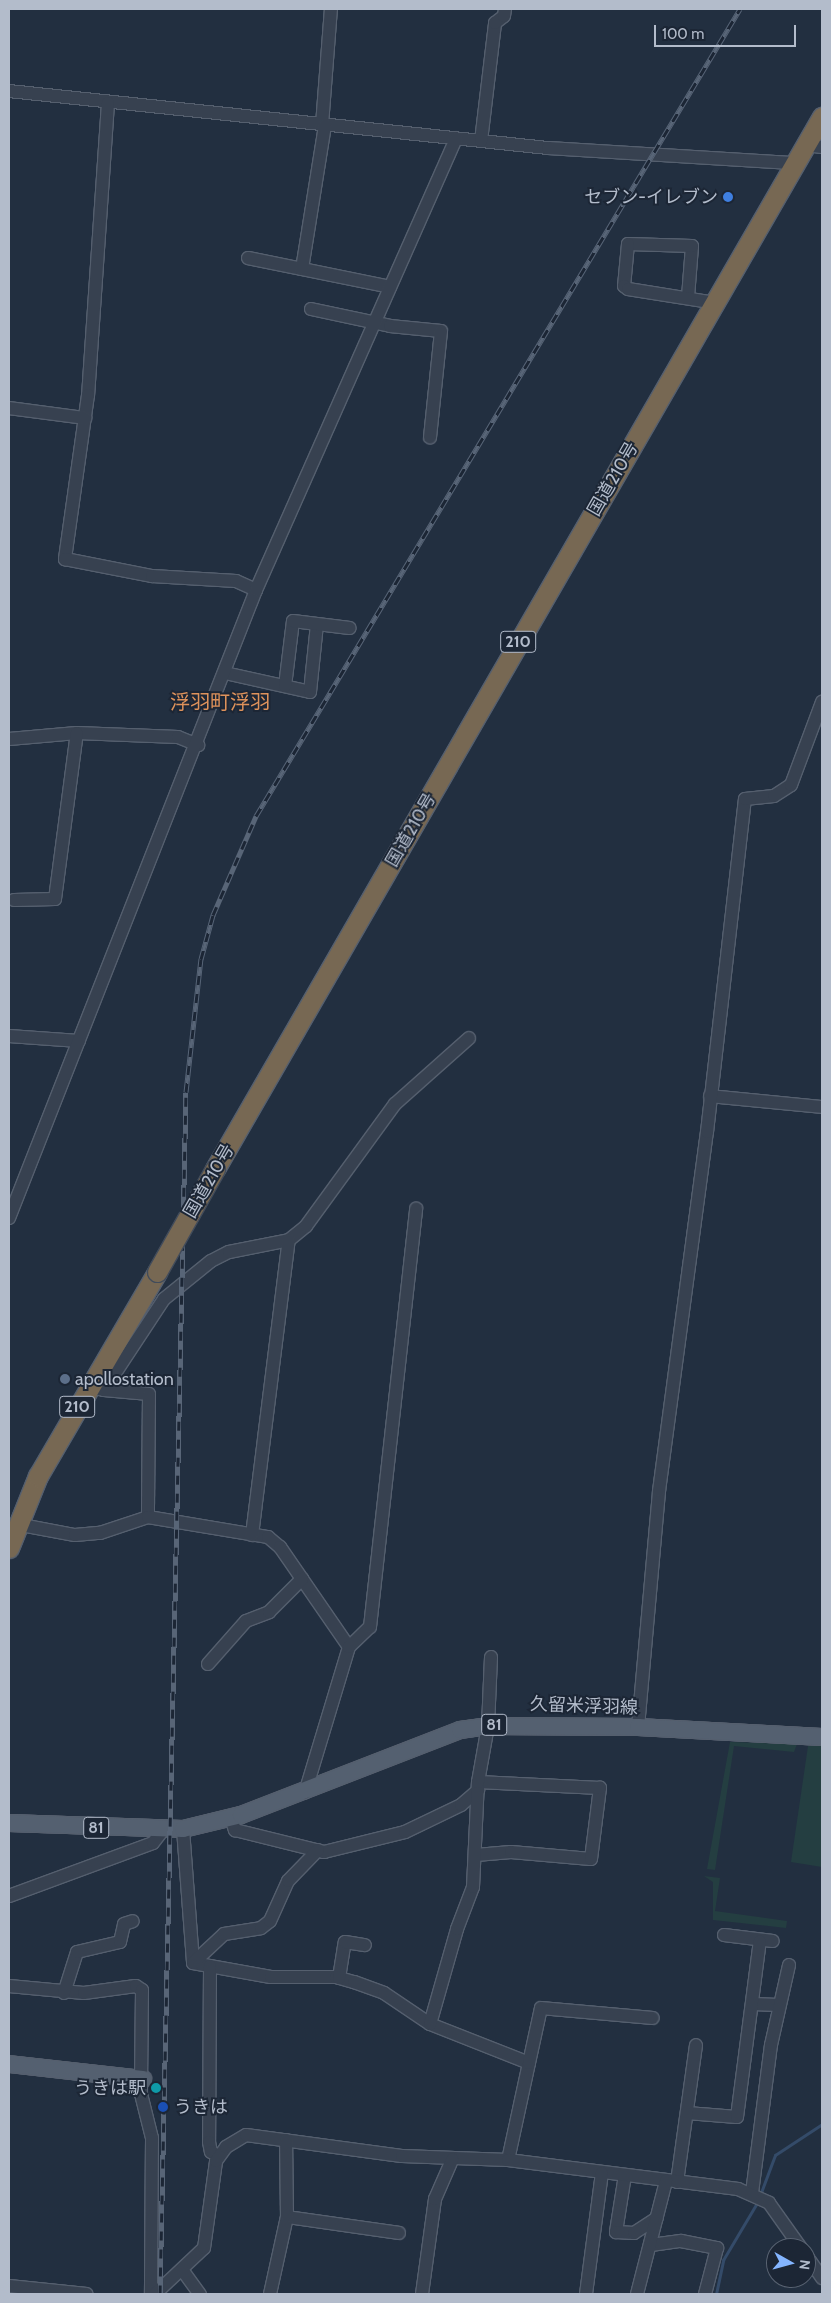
<!DOCTYPE html>
<html>
<head>
<meta charset="utf-8">
<style>
  body { margin:0 }
  #map { position:relative; width:831px; height:2303px; overflow:hidden; background:#222f40; font-family:Cabin,"Noto Sans JP",sans-serif }
  div>[style] { position:absolute }
  .green>* { inset:0; background:#243e41 }
  .stream>* { height:3px; margin:-1.5px; padding:0 1.5px; transform-origin:1.5px; border-radius:1.5px; background:#344b69 }
  .roads { filter:drop-shadow(1px 0 #555f6e) drop-shadow(-1px 0 #555f6e) drop-shadow(0 1px #555f6e) drop-shadow(0 -1px #555f6e) }
  .minor>* { height:12px; margin:-6px; padding:0 6px; transform-origin:6px; border-radius:6px; background:#374150 }
  .major>* { height:16px; margin:-8px; padding:0 8px; transform-origin:8px; border-radius:8px; background:#546070 }
  .highway>* { height:19px; margin:-9.5px; padding:0 9.5px; transform-origin:9.5px; border-radius:9.5px; background:#776853 }
  .rail>* { height:5px; margin-top:-2.5px; transform-origin:0; background:repeating-linear-gradient(90deg,#1c2635 0 9px,#586577 0 18px); box-sizing:border-box; border-block:1px solid #586577 }
  .bridges { filter:drop-shadow(1px 0 #424c5b) drop-shadow(-1px 0 #424c5b) drop-shadow(0 1px #424c5b) drop-shadow(0 -1px #424c5b) }
  .highway-bridge>* { height:19px; margin:-9.5px; padding:0 9.5px; transform-origin:9.5px; border-radius:9.5px; background:#776853 }
  .dots>* { width:14px; height:14px; translate:-50% -50%; box-sizing:border-box; border:2px solid #1c2635; border-radius:50% }
  span { translate:-50% -50%; white-space:nowrap; text-align:center; line-height:1.15; -webkit-text-stroke:4px #1c2635; paint-order:stroke }
  .shield-label span { padding:1px 4px; background:#1c2635; border:1px solid; border-radius:4px; -webkit-text-stroke-width:0 }
  .shield-label { font-size:16px; color:#b3bccb; font-weight:700 }
  .poi-label { font-size:18px; color:#b3bccb }
  .right { translate:-100% -50%; text-align:right }
  .left { translate:0 -50%; text-align:left }
  .street-label { font-size:18px; color:#b3bccb }
  .quarter-label { font-size:20px; color:#de925b }
  .frame { position:absolute; inset:0; border:10px solid #b3bccb; pointer-events:none }
  .north { position:absolute; left:766px; top:2238px; width:50px; height:50px; box-sizing:border-box; background:#1c2635; border:1px solid #586271; border-radius:50%; rotate:97deg; font-size:14px; font-weight:700; line-height:20px; text-align:center; color:#b3bccb }
  .north::after { content:''; display:block; margin:auto; width:18px; height:22px; background:#84b5ff; clip-path:polygon(50% 0,100% 100%,50% 72%,0 100%) }
  .scale { position:absolute; left:654px; top:25px; width:142px; height:22px; box-sizing:border-box; border:2px solid #b3bccb; border-top:0; padding-left:6px; font-size:15px; line-height:18px; white-space:nowrap; color:#b3bccb; -webkit-text-stroke:4px #1c2635; paint-order:stroke }
</style>
</head>
<body>
<div id="map">
  <div class="green">
    <div style="clip-path:polygon(730px 1742px,797px 1744px,794px 1752px,734px 1746px,715px 1870px,707px 1869px)"></div>
    <div style="clip-path:polygon(822px 1745px,822px 1867px,791px 1862px,808px 1746px)"></div>
    <div style="clip-path:polygon(704px 1876px,720px 1878px,715px 1911px,787px 1921px,786px 1928px,713px 1920px,713px 1882px)"></div>
  </div>
  <div class="stream">
    <div style="left:760px;top:2195px;width:43px;rotate:-69.4deg"></div>
    <div style="left:775px;top:2155px;width:56px;rotate:-33.4deg"></div>
    <div style="left:716px;top:2294px;width:35px;rotate:-78deg"></div>
    <div style="left:723px;top:2260px;width:69px;rotate:-59.3deg"></div>
  </div>
  <div class="roads">
    <div class="minor">
      <div style="left:9px;top:91px;width:542px;rotate:6.04deg"></div>
      <div style="left:548px;top:148px;width:248px;rotate:3.5deg"></div>
      <div style="left:108px;top:103px;width:293px;rotate:93.9deg"></div>
      <div style="left:88px;top:395px;width:166px;rotate:98deg"></div>
      <div style="left:65px;top:559px;width:89px;rotate:11.1deg"></div>
      <div style="left:152px;top:576px;width:84px;rotate:3.4deg"></div>
      <div style="left:236px;top:581px;width:22px;rotate:24deg"></div>
      <div style="left:322px;top:125px;width:116px;rotate:-85.6deg"></div>
      <div style="left:481px;top:141px;width:119px;rotate:-83.2deg"></div>
      <div style="left:495px;top:23px;width:11px;rotate:-38deg"></div>
      <div style="left:504px;top:16px;width:7px;rotate:-82deg"></div>
      <div style="left:806px;top:145px;width:16px;rotate:7deg"></div>
      <div style="left:248px;top:258px;width:145px;rotate:11.5deg"></div>
      <div style="left:302px;top:269px;width:146px;rotate:-80.9deg"></div>
      <div style="left:688px;top:297px;width:51px;rotate:-85.5deg"></div>
      <div style="left:692px;top:246px;width:64px;rotate:-178.2deg"></div>
      <div style="left:628px;top:244px;width:42px;rotate:95.4deg"></div>
      <div style="left:624px;top:286px;width:5px;rotate:37deg"></div>
      <div style="left:628px;top:289px;width:88px;rotate:9.1deg"></div>
      <div style="left:311px;top:309px;width:81px;rotate:12.1deg"></div>
      <div style="left:390px;top:326px;width:51px;rotate:5.6deg"></div>
      <div style="left:441px;top:331px;width:107px;rotate:95.9deg"></div>
      <div style="left:9px;top:408px;width:77px;rotate:7.5deg"></div>
      <div style="left:225px;top:673px;width:87px;rotate:12.6deg"></div>
      <div style="left:310px;top:692px;width:68px;rotate:-84.1deg"></div>
      <div style="left:285px;top:686px;width:65px;rotate:-83deg"></div>
      <div style="left:293px;top:621px;width:57px;rotate:7deg"></div>
      <div style="left:9px;top:739px;width:68px;rotate:-5deg"></div>
      <div style="left:77px;top:733px;width:101px;rotate:2.3deg"></div>
      <div style="left:178px;top:737px;width:22px;rotate:22deg"></div>
      <div style="left:14px;top:900px;width:41px;rotate:-1.4deg"></div>
      <div style="left:55px;top:899px;width:167px;rotate:-82.5deg"></div>
      <div style="left:9px;top:1036px;width:70px;rotate:4.1deg"></div>
      <div style="left:710px;top:1096px;width:113px;rotate:5.6deg"></div>
      <div style="left:9px;top:1218px;width:675px;rotate:-68.53deg"></div>
      <div style="left:256px;top:590px;width:494px;rotate:-66.1deg"></div>
      <div style="left:89px;top:1387px;width:15px;rotate:11deg"></div>
      <div style="left:104px;top:1390px;width:109px;rotate:-56.6deg"></div>
      <div style="left:164px;top:1299px;width:60px;rotate:-39deg"></div>
      <div style="left:211px;top:1261px;width:20px;rotate:-27deg"></div>
      <div style="left:229px;top:1252px;width:61px;rotate:-11.3deg"></div>
      <div style="left:289px;top:1240px;width:22px;rotate:-39deg"></div>
      <div style="left:306px;top:1226px;width:151px;rotate:-53.9deg"></div>
      <div style="left:395px;top:1104px;width:99px;rotate:-41.7deg"></div>
      <div style="left:104px;top:1390px;width:45px;rotate:5.1deg"></div>
      <div style="left:149px;top:1394px;width:123px;rotate:90.5deg"></div>
      <div style="left:16px;top:1524px;width:60px;rotate:10.6deg"></div>
      <div style="left:75px;top:1535px;width:25px;rotate:-5deg"></div>
      <div style="left:100px;top:1533px;width:51px;rotate:-18.4deg"></div>
      <div style="left:148px;top:1517px;width:122px;rotate:9.5deg"></div>
      <div style="left:268px;top:1537px;width:16px;rotate:40deg"></div>
      <div style="left:280px;top:1547px;width:121px;rotate:55.4deg"></div>
      <div style="left:349px;top:1647px;width:152px;rotate:106.8deg"></div>
      <div style="left:252px;top:1535px;width:297px;rotate:-82.9deg"></div>
      <div style="left:349px;top:1647px;width:29px;rotate:-44deg"></div>
      <div style="left:370px;top:1627px;width:421px;rotate:-83.7deg"></div>
      <div style="left:208px;top:1664px;width:57px;rotate:-48.5deg"></div>
      <div style="left:246px;top:1621px;width:25px;rotate:-21deg"></div>
      <div style="left:269px;top:1612px;width:47px;rotate:-45deg"></div>
      <div style="left:638px;top:1727px;width:237px;rotate:-84.9deg"></div>
      <div style="left:659px;top:1491px;width:362px;rotate:-82.4deg"></div>
      <div style="left:707px;top:1132px;width:335px;rotate:-83.5deg"></div>
      <div style="left:745px;top:799px;width:29px;rotate:-6deg"></div>
      <div style="left:774px;top:796px;width:20px;rotate:-33deg"></div>
      <div style="left:791px;top:785px;width:89px;rotate:-69.5deg"></div>
      <div style="left:231px;top:1818px;width:13px;rotate:72deg"></div>
      <div style="left:235px;top:1830px;width:92px;rotate:13.9deg"></div>
      <div style="left:324px;top:1852px;width:83px;rotate:-13.9deg"></div>
      <div style="left:405px;top:1832px;width:62px;rotate:-25.7deg"></div>
      <div style="left:461px;top:1805px;width:23px;rotate:-41deg"></div>
      <div style="left:183px;top:1829px;width:134px;rotate:85.7deg"></div>
      <div style="left:476px;top:1855px;width:35px;rotate:-5deg"></div>
      <div style="left:511px;top:1852px;width:80px;rotate:5deg"></div>
      <div style="left:591px;top:1859px;width:72px;rotate:-82.8deg"></div>
      <div style="left:600px;top:1788px;width:122px;rotate:-177.2deg"></div>
      <div style="left:9px;top:1896px;width:153px;rotate:-20.2deg"></div>
      <div style="left:153px;top:1843px;width:15px;rotate:-53deg"></div>
      <div style="left:724px;top:1935px;width:49px;rotate:7deg"></div>
      <div style="left:193px;top:1963px;width:79px;rotate:10.2deg"></div>
      <div style="left:271px;top:1977px;width:65px"></div>
      <div style="left:336px;top:1977px;width:19px;rotate:16deg"></div>
      <div style="left:354px;top:1982px;width:32px;rotate:20deg"></div>
      <div style="left:384px;top:1993px;width:55px;rotate:34deg"></div>
      <div style="left:430px;top:2024px;width:106px;rotate:21.5deg"></div>
      <div style="left:529px;top:2063px;width:99px;rotate:102.2deg"></div>
      <div style="left:193px;top:1963px;width:42px;rotate:-43.1deg"></div>
      <div style="left:224px;top:1934px;width:37px;rotate:-9deg"></div>
      <div style="left:261px;top:1928px;width:11px;rotate:-38deg"></div>
      <div style="left:270px;top:1921px;width:44px;rotate:-65.8deg"></div>
      <div style="left:288px;top:1881px;width:43px;rotate:-45.9deg"></div>
      <div style="left:210px;top:1966px;width:176px;rotate:90.3deg"></div>
      <div style="left:209px;top:2142px;width:10px;rotate:79deg"></div>
      <div style="left:211px;top:2152px;width:9px;rotate:27deg"></div>
      <div style="left:339px;top:1978px;width:36px;rotate:-81deg"></div>
      <div style="left:345px;top:1942px;width:20px;rotate:9deg"></div>
      <div style="left:9px;top:1986px;width:75px;rotate:5.3deg"></div>
      <div style="left:84px;top:1993px;width:52px;rotate:-7.7deg"></div>
      <div style="left:136px;top:1986px;width:7px;rotate:34deg"></div>
      <div style="left:142px;top:1990px;width:104px;rotate:90.6deg"></div>
      <div style="left:141px;top:2094px;width:45px;rotate:76deg"></div>
      <div style="left:152px;top:2138px;width:156px;rotate:90.4deg"></div>
      <div style="left:64px;top:1993px;width:43px;rotate:-72.4deg"></div>
      <div style="left:77px;top:1952px;width:44px;rotate:-13.1deg"></div>
      <div style="left:120px;top:1942px;width:18px;rotate:-77deg"></div>
      <div style="left:124px;top:1924px;width:9px;rotate:-18deg"></div>
      <div style="left:752px;top:2004px;width:27px;rotate:2deg"></div>
      <div style="left:430px;top:2024px;width:99px;rotate:-74.1deg"></div>
      <div style="left:457px;top:1929px;width:45px;rotate:-69.1deg"></div>
      <div style="left:473px;top:1887px;width:105px;rotate:-87.3deg"></div>
      <div style="left:478px;top:1782px;width:57px;rotate:-79.9deg"></div>
      <div style="left:488px;top:1726px;width:69px;rotate:-87.5deg"></div>
      <div style="left:529px;top:2063px;width:56px;rotate:-77.7deg"></div>
      <div style="left:541px;top:2008px;width:112px;rotate:5.1deg"></div>
      <div style="left:687px;top:2113px;width:50px;rotate:4.6deg"></div>
      <div style="left:737px;top:2117px;width:177px;rotate:-82.6deg"></div>
      <div style="left:625px;top:2175px;width:58px;rotate:99deg"></div>
      <div style="left:616px;top:2232px;width:18px;rotate:3deg"></div>
      <div style="left:634px;top:2233px;width:27px;rotate:-33deg"></div>
      <div style="left:677px;top:2182px;width:138px;rotate:-82.1deg"></div>
      <div style="left:752px;top:2193px;width:149px;rotate:-82.7deg"></div>
      <div style="left:771px;top:2045px;width:82px;rotate:-77.3deg"></div>
      <div style="left:287px;top:2217px;width:113px;rotate:8.1deg"></div>
      <div style="left:651px;top:2245px;width:30px;rotate:-8deg"></div>
      <div style="left:681px;top:2241px;width:37px;rotate:11deg"></div>
      <div style="left:717px;top:2248px;width:48px;rotate:104.6deg"></div>
      <div style="left:806px;top:2255px;width:28px;rotate:55deg"></div>
      <div style="left:183px;top:2271px;width:29px;rotate:54deg"></div>
      <div style="left:9px;top:2286px;width:78px;rotate:5.9deg"></div>
      <div style="left:155px;top:2294px;width:67px;rotate:-43.2deg"></div>
      <div style="left:204px;top:2248px;width:88px;rotate:-82.1deg"></div>
      <div style="left:216px;top:2161px;width:17px;rotate:-54deg"></div>
      <div style="left:226px;top:2147px;width:23px;rotate:-31deg"></div>
      <div style="left:246px;top:2135px;width:157px;rotate:7.7deg"></div>
      <div style="left:402px;top:2156px;width:106px;rotate:2.2deg"></div>
      <div style="left:508px;top:2160px;width:232px;rotate:7.2deg"></div>
      <div style="left:738px;top:2189px;width:34px;rotate:24deg"></div>
      <div style="left:769px;top:2203px;width:55px;rotate:54.6deg"></div>
      <div style="left:270px;top:2294px;width:79px;rotate:-77.6deg"></div>
      <div style="left:287px;top:2217px;width:77px;rotate:-90.7deg"></div>
      <div style="left:422px;top:2294px;width:96px;rotate:-82.2deg"></div>
      <div style="left:435px;top:2199px;width:43px;rotate:-66.4deg"></div>
      <div style="left:586px;top:2294px;width:122px;rotate:-82.5deg"></div>
      <div style="left:637px;top:2294px;width:117px;rotate:-75.6deg"></div>
    </div>
    <div class="major">
      <div style="left:9px;top:1823px;width:174px;rotate:2deg"></div>
      <div style="left:183px;top:1829px;width:60px;rotate:-13.6deg"></div>
      <div style="left:241px;top:1815px;width:235px;rotate:-21.2deg"></div>
      <div style="left:460px;top:1730px;width:28px;rotate:-8deg"></div>
      <div style="left:488px;top:1726px;width:150px;rotate:0.4deg"></div>
      <div style="left:638px;top:1727px;width:184px;rotate:3.1deg"></div>
      <div style="left:9px;top:2064px;width:135px;rotate:6.4deg"></div>
    </div>
    <div class="highway">
      <div style="left:215px;top:1169px;width:1215px;rotate:-60.02deg"></div>
      <div style="left:9px;top:1548px;width:78px;rotate:-68.1deg"></div>
      <div style="left:38px;top:1476px;width:236px;rotate:-59.7deg"></div>
    </div>
  </div>
  <div class="rail">
    <div style="left:160px;top:2294px;width:1202px;rotate:-88.76deg"></div>
    <div style="left:186px;top:1092px;width:134px;rotate:-83.6deg"></div>
    <div style="left:201px;top:959px;width:46px;rotate:-74.7deg"></div>
    <div style="left:213px;top:915px;width:108px;rotate:-66.5deg"></div>
    <div style="left:256px;top:816px;width:941px;rotate:-59.05deg"></div>
  </div>
  <div class="bridges">
    <div class="highway-bridge">
      <div style="left:157px;top:1272px;width:118px;rotate:-60.6deg"></div>
    </div>
  </div>
  <div class="dots">
    <div style="left:728px;top:197px;background:#3f7fe0"></div>
    <div style="left:65px;top:1379px;background:#5c6f8a"></div>
    <div style="left:156px;top:2088px;background:#0f9aa8"></div>
    <div style="left:163px;top:2107px;background:#1a4fb4"></div>
  </div>
  <div class="shield-label">
    <span style="left:518px;top:642px">210</span>
    <span style="left:77px;top:1407px">210</span>
    <span style="left:494px;top:1725px">81</span>
    <span style="left:96px;top:1828px">81</span>
  </div>
  <div class="poi-label">
    <span class="right" style="left:718px;top:197px">セブン-イレブン</span>
    <span class="left" style="left:75px;top:1379px">apollostation</span>
    <span class="right" style="left:146px;top:2088px">うきは駅</span>
    <span class="left" style="left:174px;top:2107px">うきは</span>
  </div>
  <div class="street-label">
    <span style="left:613px;top:479px;rotate:-60deg">国道210号</span>
    <span style="left:411px;top:830px;rotate:-60deg">国道210号</span>
    <span style="left:209px;top:1181px;rotate:-60deg">国道210号</span>
    <span style="left:584px;top:1706px;rotate:2deg">久留米浮羽線</span>
  </div>
  <div class="quarter-label">
    <span style="left:220px;top:702px">浮羽町浮羽</span>
  </div>
  <div class="frame"></div>
  <div class="north">N</div>
  <div class="scale">100 m</div>
</div>
</body>
</html>
